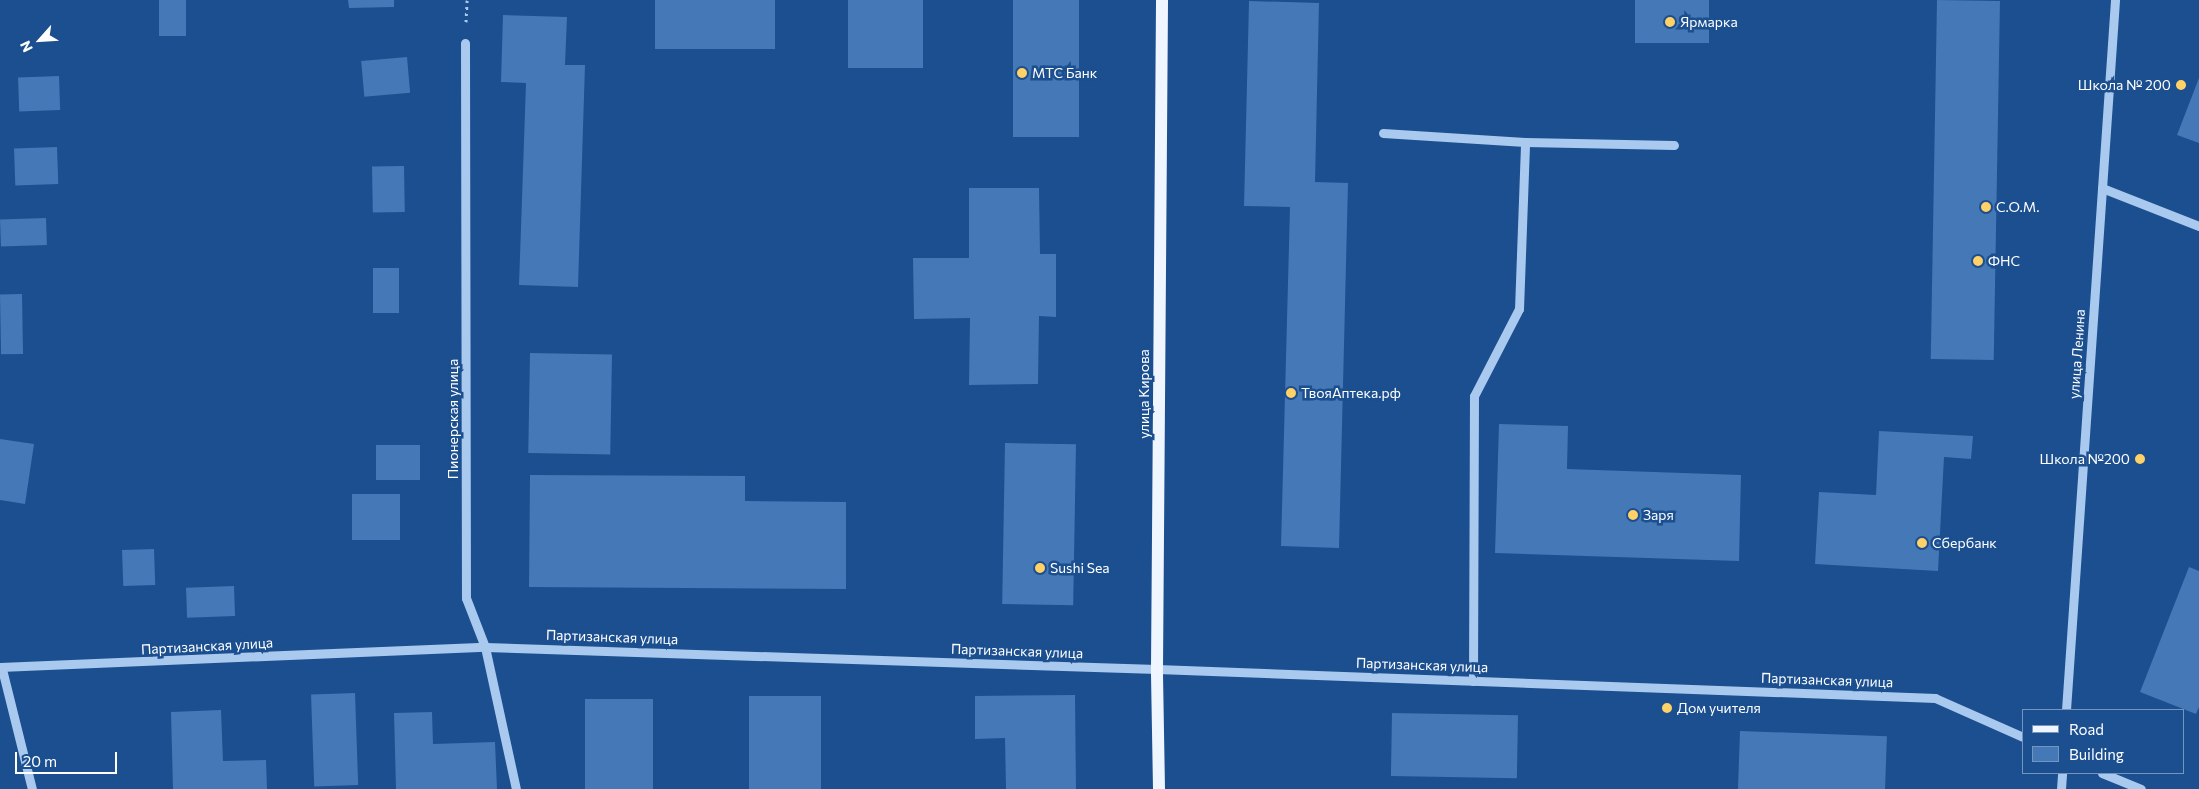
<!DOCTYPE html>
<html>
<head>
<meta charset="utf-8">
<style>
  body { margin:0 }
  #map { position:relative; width:2199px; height:789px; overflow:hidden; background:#1b4f8f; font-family:Commissioner,sans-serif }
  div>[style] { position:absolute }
  .building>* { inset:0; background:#4478b7; transform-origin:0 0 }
  .path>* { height:3px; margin-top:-1.5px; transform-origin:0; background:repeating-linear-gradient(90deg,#a9c9ee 0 2.5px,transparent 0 6.5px) }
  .minor>* { height:9px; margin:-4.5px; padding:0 4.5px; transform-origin:4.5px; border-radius:4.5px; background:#a9c9ee }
  .major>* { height:12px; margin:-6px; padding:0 6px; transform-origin:6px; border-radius:6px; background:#f0f6ff }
  .dots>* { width:14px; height:14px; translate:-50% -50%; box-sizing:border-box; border:2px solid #1b4f8f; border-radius:50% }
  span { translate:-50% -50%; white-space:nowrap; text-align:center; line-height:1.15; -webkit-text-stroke:5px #1b4f8f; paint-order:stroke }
  .poi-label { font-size:14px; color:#fff }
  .left { translate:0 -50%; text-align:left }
  .right { translate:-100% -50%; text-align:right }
  .street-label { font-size:14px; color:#fff }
  .legend { position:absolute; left:2022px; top:709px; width:162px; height:65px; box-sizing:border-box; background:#1b4f8f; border:1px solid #7695bc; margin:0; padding:6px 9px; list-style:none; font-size:15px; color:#fff }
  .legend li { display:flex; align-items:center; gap:10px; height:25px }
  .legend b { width:25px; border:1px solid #7695bc }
  .north { position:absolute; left:15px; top:15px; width:50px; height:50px; -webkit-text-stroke:4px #1b4f8f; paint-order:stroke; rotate:244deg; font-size:14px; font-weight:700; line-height:20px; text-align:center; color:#fff }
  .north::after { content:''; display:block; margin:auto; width:18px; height:22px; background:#fff; clip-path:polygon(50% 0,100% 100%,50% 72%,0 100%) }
  .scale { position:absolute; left:15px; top:752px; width:102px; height:22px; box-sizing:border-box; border:2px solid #fff; border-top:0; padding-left:6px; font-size:15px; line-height:18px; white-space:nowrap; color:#fff; -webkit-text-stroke:4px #1b4f8f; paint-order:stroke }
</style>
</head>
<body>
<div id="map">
  <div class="building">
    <div style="left:159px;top:0;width:27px;height:36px"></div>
    <div style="clip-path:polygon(348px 0,394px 0,394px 7px,349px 8px)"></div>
    <div style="left:655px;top:0;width:120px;height:49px"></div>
    <div style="left:848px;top:0;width:75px;height:68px"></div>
    <div style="left:1013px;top:0;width:66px;height:137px"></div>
    <div style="left:1635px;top:0;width:74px;height:43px"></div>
    <div style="left:1937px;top:0;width:63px;height:359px;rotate:1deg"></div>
    <div style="clip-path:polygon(1249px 1px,1319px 3px,1315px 182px,1348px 183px,1339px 548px,1281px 546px,1290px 207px,1244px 206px)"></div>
    <div style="clip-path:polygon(503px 15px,567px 17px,565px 65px,585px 65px,578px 287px,519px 285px,526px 83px,501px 82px)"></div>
    <div style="left:407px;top:57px;width:36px;height:46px;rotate:85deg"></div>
    <div style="left:59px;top:76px;width:34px;height:41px;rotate:88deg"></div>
    <div style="clip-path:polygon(2199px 78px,2199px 143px,2177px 135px)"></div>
    <div style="left:57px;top:147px;width:37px;height:43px;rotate:88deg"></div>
    <div style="left:404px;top:166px;width:46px;height:32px;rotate:89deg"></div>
    <div style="clip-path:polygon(969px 188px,1039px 188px,1040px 254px,1056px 254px,1056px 317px,1039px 316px,1038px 384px,969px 385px,970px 318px,914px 319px,913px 258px,969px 258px)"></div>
    <div style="left:46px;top:218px;width:27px;height:46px;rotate:88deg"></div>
    <div style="left:373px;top:268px;width:26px;height:45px"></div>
    <div style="left:22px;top:294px;width:60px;height:22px;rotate:89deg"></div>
    <div style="left:530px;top:353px;width:82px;height:100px;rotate:1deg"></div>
    <div style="clip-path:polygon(1499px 424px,1568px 426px,1567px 469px,1741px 475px,1739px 561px,1495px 553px)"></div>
    <div style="clip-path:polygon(1879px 431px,1973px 436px,1971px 459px,1944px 457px,1938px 571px,1815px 564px,1819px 492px,1876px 495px)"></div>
    <div style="clip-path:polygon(0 439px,34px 444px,25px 504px,0 500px)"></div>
    <div style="left:1005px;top:443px;width:71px;height:161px;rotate:1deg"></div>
    <div style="left:420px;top:445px;width:35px;height:44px;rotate:90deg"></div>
    <div style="clip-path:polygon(530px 475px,745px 476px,745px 501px,846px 502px,846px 589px,529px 587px)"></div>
    <div style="left:352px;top:494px;width:48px;height:46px"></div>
    <div style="left:154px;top:549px;width:36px;height:32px;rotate:88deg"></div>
    <div style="clip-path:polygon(2189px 567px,2199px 571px,2199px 707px,2196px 714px,2140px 692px)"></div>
    <div style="left:234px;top:586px;width:30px;height:48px;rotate:88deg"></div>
    <div style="left:355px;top:693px;width:92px;height:44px;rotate:88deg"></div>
    <div style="clip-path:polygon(1075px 695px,1076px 789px,1006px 789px,1005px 738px,975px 739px,975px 696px)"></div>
    <div style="left:749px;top:696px;width:72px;height:93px"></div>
    <div style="left:585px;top:699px;width:68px;height:90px"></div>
    <div style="clip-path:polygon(221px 710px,223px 761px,266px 760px,267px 789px,173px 789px,171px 712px)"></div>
    <div style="clip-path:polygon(432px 712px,433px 744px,495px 742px,497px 789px,396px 789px,394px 713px)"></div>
    <div style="left:1392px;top:713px;width:126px;height:63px;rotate:1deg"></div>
    <div style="left:1740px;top:731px;width:147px;height:58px;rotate:2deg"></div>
  </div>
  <div class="path">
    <div style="left:466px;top:22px;width:22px;rotate:-87deg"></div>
  </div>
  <div class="minor">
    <div style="left:465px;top:43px;width:555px;rotate:89.9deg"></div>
    <div style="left:466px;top:598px;width:53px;rotate:68.8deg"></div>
    <div style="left:485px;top:647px;width:145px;rotate:77.7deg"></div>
    <div style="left:1383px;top:133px;width:142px;rotate:3.6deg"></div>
    <div style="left:1525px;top:142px;width:149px;rotate:1.2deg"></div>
    <div style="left:2102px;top:188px;width:104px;rotate:21.4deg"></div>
    <div style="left:0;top:667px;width:485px;rotate:-2.4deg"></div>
    <div style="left:485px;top:647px;width:672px;rotate:1.88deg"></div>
    <div style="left:1157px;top:669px;width:779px;rotate:2.13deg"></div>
    <div style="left:1935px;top:698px;width:96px;rotate:23.9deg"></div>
    <div style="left:2px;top:669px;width:124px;rotate:76deg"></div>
    <div style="left:1473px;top:681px;width:285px;rotate:-89.8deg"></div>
    <div style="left:1474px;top:396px;width:98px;rotate:-62.7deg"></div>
    <div style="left:1519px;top:309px;width:167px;rotate:-87.9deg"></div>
    <div style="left:2066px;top:710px;width:712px;rotate:-86.05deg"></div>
    <div style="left:2102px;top:773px;width:42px;rotate:22.3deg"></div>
    <div style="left:2061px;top:789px;width:16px;rotate:-86deg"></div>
  </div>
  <div class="major">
    <div style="left:1159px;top:789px;width:120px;rotate:-91deg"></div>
    <div style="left:1157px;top:669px;width:669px;rotate:-89.57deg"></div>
  </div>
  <div class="dots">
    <div style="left:1670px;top:22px;background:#ffd166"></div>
    <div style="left:1022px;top:73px;background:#ffd166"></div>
    <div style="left:2181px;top:85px;background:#ffd166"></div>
    <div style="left:1986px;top:207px;background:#ffd166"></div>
    <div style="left:1978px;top:261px;background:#ffd166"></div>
    <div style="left:1291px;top:393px;background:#ffd166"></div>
    <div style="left:2140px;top:459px;background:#ffd166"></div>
    <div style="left:1633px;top:515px;background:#ffd166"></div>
    <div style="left:1922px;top:543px;background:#ffd166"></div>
    <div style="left:1040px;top:568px;background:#ffd166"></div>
    <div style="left:1667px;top:708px;background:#ffd166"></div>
  </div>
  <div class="poi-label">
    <span class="left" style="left:1680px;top:22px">Ярмарка</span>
    <span class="left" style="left:1032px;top:73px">МТС Банк</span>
    <span class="right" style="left:2171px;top:85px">Школа № 200</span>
    <span class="left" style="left:1996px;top:207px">С.О.М.</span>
    <span class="left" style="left:1988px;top:261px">ФНС</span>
    <span class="left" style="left:1301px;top:393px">ТвояАптека.рф</span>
    <span class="right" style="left:2130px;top:459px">Школа №200</span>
    <span class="left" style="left:1643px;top:515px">Заря</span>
    <span class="left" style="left:1932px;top:543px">Сбербанк</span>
    <span class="left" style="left:1050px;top:568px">Sushi Sea</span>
    <span class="left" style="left:1677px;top:708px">Дом учителя</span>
  </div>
  <div class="street-label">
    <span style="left:2077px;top:354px;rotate:-86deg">улица Ленина</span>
    <span style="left:1144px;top:394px;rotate:-90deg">улица Кирова</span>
    <span style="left:453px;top:419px;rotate:-90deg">Пионерская улица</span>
    <span style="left:612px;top:637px;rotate:2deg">Партизанская улица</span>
    <span style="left:207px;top:646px;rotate:-3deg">Партизанская улица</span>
    <span style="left:1017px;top:651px;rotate:2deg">Партизанская улица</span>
    <span style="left:1422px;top:665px;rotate:2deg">Партизанская улица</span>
    <span style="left:1827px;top:680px;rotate:2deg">Партизанская улица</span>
  </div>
  <ul class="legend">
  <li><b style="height:6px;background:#f0f6ff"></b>Road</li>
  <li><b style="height:14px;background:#4478b7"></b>Building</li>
  </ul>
  <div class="north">N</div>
  <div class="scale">20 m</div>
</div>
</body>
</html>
